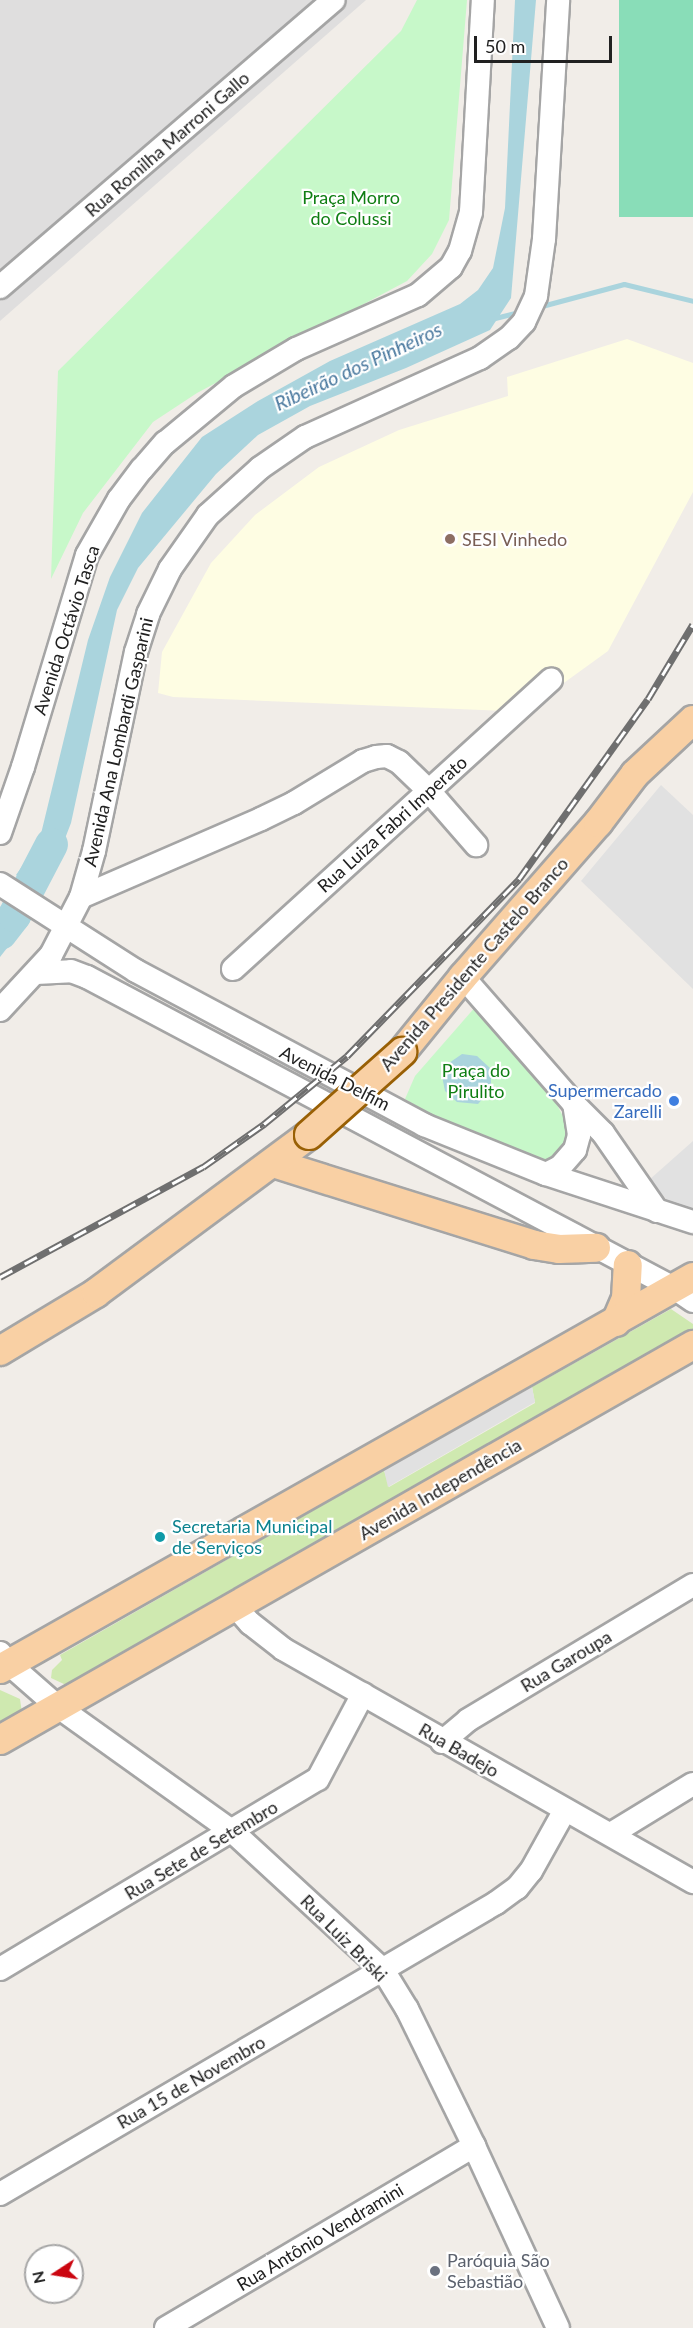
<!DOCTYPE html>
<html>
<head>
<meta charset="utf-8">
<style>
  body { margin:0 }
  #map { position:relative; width:693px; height:2328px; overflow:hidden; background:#f1ede8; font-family:Lato,sans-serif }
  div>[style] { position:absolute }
  .residential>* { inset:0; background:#dfdede }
  .education>* { inset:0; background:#fefde3 }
  .grass>* { inset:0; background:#cfe9b0 }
  .park>* { inset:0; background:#c7f8c9 }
  .pitch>* { inset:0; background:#89ddb8; transform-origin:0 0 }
  .parking>* { inset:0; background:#e1e1e1 }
  .water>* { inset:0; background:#aad4dd }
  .stream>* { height:5px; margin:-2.5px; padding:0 2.5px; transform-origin:2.5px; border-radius:2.5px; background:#aad4dd }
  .river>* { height:33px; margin:-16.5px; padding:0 16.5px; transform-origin:16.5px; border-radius:16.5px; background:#aad4dd }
  .roads { filter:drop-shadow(2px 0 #a5a5a5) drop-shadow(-2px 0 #a5a5a5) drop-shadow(0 2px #a5a5a5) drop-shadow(0 -2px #a5a5a5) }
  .minor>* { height:22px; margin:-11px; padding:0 11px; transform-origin:11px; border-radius:11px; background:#fff }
  .major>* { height:28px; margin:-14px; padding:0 14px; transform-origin:14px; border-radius:14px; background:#f9d0a4 }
  .rail>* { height:7px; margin-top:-3.5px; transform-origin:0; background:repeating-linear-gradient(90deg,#fff 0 14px,#6f6f6f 0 28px); box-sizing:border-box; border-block:2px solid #6f6f6f }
  .bridges { filter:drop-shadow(2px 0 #996005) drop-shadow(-2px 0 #996005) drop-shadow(0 2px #996005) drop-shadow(0 -2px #996005) }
  .major-bridge>* { height:28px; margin:-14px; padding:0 14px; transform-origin:14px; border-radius:14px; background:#f9d0a4 }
  .dots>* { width:16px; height:16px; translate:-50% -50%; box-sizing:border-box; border:3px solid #fff; border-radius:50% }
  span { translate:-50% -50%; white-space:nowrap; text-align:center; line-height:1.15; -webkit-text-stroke:4.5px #fff; paint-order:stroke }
  .street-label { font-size:18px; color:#212121 }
  .park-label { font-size:18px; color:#0f7e13 }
  .education-label { font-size:18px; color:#785e54 }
  .left { translate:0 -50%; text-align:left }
  .shop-label { font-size:18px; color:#366cbe }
  .right { translate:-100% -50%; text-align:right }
  .culture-label { font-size:18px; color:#0d838f }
  .worship-label { font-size:18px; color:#5b616d }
  .water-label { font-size:20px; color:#49789e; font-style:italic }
  .north { position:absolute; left:24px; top:2244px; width:60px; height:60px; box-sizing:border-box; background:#fff; border:2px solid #a6a6a6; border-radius:50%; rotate:258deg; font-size:16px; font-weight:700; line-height:24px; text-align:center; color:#212121 }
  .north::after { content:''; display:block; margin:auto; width:21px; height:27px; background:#cb0610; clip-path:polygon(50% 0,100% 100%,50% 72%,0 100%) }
  .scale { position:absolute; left:474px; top:36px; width:138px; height:27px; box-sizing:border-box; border:3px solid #212121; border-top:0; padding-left:8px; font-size:18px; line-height:21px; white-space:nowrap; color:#212121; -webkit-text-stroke:4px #fff; paint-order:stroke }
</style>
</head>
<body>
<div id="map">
  <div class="residential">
    <div style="clip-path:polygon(0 0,366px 0,0 321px)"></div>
  </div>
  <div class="education">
    <div style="clip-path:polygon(627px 339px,693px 363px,693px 492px,608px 651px,561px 685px,547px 667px,506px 711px,173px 697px,158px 693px,162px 652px,211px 563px,255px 515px,319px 467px,399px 430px,508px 396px,507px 377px)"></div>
  </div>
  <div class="grass">
    <div style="clip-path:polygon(671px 1309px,693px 1324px,693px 1337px,76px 1681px,66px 1685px,51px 1678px,52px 1670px,62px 1660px,60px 1655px,384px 1470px,389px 1487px,535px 1403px,532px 1387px)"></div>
    <div style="clip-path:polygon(0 1690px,20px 1699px,22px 1713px,0 1730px)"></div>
  </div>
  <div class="park">
    <div style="clip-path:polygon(417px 0,467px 0,449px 220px,432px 254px,407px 281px,197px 393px,153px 422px,83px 513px,51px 579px,58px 371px,401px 31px)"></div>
    <div style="clip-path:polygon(477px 1005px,555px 1101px,568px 1126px,572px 1140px,556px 1164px,541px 1163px,432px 1116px,405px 1099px,415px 1076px)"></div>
  </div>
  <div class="pitch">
    <div style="left:619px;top:0;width:74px;height:217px"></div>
  </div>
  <div class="parking">
    <div style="clip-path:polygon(661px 785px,693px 815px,693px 989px,581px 881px)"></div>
    <div style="clip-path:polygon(693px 1141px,693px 1210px,669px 1202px,649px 1180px)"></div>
    <div style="clip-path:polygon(532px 1387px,535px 1402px,388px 1487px,384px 1470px)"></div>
  </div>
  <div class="water">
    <div style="clip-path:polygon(515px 0,536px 0,511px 298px,490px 330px,406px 368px,310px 406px,258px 435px,216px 474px,138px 568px,117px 610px,71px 823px,45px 890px,16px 875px,39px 842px,88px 640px,110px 577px,142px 513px,202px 437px,258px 401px,330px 361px,460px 304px,478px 290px,493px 268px,505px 208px)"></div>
    <div style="clip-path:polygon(2px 914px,22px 929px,0 957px,0 916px)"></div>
    <div style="clip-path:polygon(462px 1054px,477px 1056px,491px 1069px,491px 1089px,478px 1104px,457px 1102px,445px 1091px,442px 1076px,449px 1063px)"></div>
  </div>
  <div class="stream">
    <div style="left:538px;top:307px;width:89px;rotate:-15deg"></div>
    <div style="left:624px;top:284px;width:71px;rotate:13.8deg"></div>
    <div style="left:491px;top:319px;width:30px;rotate:-14deg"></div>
  </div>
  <div class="river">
    <div style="left:0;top:933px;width:23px;rotate:-52deg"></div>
    <div style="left:14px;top:915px;width:80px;rotate:-62.5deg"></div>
  </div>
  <div class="roads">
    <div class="minor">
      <div style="left:0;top:287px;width:440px;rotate:-40.7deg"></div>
      <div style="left:0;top:833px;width:70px;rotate:-70.8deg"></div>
      <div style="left:23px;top:767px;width:221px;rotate:-73.2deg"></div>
      <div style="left:87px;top:555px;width:64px;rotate:-60.3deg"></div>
      <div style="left:119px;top:499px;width:38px;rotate:-53deg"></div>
      <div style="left:142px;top:469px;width:35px;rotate:-49deg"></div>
      <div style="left:165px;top:443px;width:89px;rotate:-39.6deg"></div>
      <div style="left:234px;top:386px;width:72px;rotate:-30.8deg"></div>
      <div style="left:296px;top:349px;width:133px;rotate:-23.9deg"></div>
      <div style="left:418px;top:295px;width:43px;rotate:-40.3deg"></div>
      <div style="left:451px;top:267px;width:18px;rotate:-61deg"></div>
      <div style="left:460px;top:251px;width:41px;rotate:-74.2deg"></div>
      <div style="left:471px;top:212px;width:212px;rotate:-86.8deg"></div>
      <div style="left:0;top:884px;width:161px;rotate:32.6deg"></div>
      <div style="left:136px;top:971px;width:327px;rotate:28.1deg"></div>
      <div style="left:424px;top:1125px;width:131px;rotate:21.9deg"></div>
      <div style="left:546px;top:1174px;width:155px;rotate:18.1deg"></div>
      <div style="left:81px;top:897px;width:196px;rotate:-23.4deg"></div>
      <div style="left:261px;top:819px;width:37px;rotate:-26deg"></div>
      <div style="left:294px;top:803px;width:81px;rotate:-31.3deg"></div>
      <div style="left:363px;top:761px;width:14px;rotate:-17deg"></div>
      <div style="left:376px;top:757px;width:11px;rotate:-5deg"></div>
      <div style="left:387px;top:756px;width:13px;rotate:27deg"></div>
      <div style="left:399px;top:762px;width:42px;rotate:44deg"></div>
      <div style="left:429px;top:791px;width:72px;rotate:49deg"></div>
      <div style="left:233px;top:969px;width:430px;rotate:-42.3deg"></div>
      <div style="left:36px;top:973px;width:35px;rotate:-3deg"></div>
      <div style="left:71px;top:971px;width:17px;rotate:21deg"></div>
      <div style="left:87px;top:977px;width:664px;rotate:27.92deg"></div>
      <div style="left:674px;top:1288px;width:23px;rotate:34deg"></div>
      <div style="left:463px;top:977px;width:169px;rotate:48.8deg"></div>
      <div style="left:574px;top:1104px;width:41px;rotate:45deg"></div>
      <div style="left:603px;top:1133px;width:95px;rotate:55.3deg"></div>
      <div style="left:0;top:1010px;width:75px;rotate:-47.2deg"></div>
      <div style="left:51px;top:955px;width:65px;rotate:-62.7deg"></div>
      <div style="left:81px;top:897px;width:48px;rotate:-74.2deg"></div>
      <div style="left:94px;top:851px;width:203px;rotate:-78.1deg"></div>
      <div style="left:136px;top:652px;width:40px;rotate:-72deg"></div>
      <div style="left:148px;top:614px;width:50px;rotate:-63.9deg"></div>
      <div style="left:170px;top:569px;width:66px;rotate:-54.9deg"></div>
      <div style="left:208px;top:515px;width:70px;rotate:-42.1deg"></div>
      <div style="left:260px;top:468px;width:55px;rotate:-34.6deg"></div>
      <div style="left:305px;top:437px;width:192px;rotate:-24.3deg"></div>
      <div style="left:480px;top:358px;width:35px;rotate:-35deg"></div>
      <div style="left:509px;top:338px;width:22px;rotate:-47deg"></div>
      <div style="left:524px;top:322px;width:29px;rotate:-65deg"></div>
      <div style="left:536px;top:296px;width:58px;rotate:-82deg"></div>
      <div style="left:544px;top:239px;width:239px;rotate:-86.6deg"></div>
      <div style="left:546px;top:1174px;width:16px;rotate:-27deg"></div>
      <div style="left:560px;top:1167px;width:23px;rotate:-49deg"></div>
      <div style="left:575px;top:1150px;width:16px;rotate:-75deg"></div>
      <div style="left:579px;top:1135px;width:31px;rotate:-99deg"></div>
      <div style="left:235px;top:1606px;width:23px;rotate:49deg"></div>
      <div style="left:250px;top:1623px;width:42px;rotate:38.2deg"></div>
      <div style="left:283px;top:1649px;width:472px;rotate:29.6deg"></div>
      <div style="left:0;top:1653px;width:14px;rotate:51deg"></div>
      <div style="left:9px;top:1664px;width:64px;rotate:41.2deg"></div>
      <div style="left:57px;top:1706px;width:216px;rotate:35.6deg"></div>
      <div style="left:233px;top:1832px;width:204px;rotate:42.6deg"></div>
      <div style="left:383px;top:1970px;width:46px;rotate:58.4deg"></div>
      <div style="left:407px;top:2009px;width:153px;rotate:63.9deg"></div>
      <div style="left:474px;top:2146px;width:200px;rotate:65.2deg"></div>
      <div style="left:442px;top:1742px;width:34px;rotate:-40deg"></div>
      <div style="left:468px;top:1720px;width:262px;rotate:-31deg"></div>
      <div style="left:611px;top:1834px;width:96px;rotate:-31.4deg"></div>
      <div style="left:0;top:1969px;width:370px;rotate:-30.9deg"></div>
      <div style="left:318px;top:1779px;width:96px;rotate:-62.1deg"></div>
      <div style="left:0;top:2194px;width:575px;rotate:-30.4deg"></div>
      <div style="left:496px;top:1903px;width:26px;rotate:-36deg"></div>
      <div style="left:517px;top:1888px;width:22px;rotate:-51deg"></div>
      <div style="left:531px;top:1871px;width:70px;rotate:-60.9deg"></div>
      <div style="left:166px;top:2328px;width:358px;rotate:-30.6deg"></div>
    </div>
    <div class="major">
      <div style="left:402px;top:1052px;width:97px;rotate:-50.9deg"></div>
      <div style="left:463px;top:977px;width:205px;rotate:-48.8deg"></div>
      <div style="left:598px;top:823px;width:61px;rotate:-52.9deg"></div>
      <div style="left:635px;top:774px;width:79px;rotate:-43deg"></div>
      <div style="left:273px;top:1163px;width:274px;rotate:17.4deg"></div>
      <div style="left:534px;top:1245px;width:25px;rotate:9deg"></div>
      <div style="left:559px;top:1249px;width:37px;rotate:-2deg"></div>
      <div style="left:616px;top:1322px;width:25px;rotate:-67deg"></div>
      <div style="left:626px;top:1299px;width:34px;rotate:-87deg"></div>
      <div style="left:0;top:1351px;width:112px;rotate:-31.1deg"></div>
      <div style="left:96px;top:1293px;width:265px;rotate:-36.6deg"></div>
      <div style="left:0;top:1669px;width:796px;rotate:-29.49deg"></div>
      <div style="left:0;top:1740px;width:798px;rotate:-29.68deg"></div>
    </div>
  </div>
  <div class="rail">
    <div style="left:0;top:1277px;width:231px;rotate:-28.5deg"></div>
    <div style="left:203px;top:1167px;width:75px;rotate:-35.2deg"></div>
    <div style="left:264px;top:1124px;width:107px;rotate:-39.3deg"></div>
    <div style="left:347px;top:1056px;width:247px;rotate:-45.8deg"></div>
    <div style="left:519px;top:879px;width:221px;rotate:-54.4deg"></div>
    <div style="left:648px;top:699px;width:87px;rotate:-59deg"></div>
  </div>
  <div class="bridges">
    <div class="major-bridge">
      <div style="left:309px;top:1135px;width:125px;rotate:-41.7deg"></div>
    </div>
  </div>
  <div class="dots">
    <div style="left:450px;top:539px;background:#8d6e63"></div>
    <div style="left:674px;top:1101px;background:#3f7fe0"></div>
    <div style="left:160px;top:1537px;background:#0f9aa8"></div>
    <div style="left:435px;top:2271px;background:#6b7280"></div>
  </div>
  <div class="street-label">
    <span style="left:167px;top:144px;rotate:-41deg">Rua Romilha Marroni Gallo</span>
    <span style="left:66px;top:630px;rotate:-72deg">Avenida Octávio Tasca</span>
    <span style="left:118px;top:742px;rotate:-77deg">Avenida Ana Lombardi Gasparini</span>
    <span style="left:392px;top:824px;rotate:-42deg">Rua Luiza Fabri Imperato</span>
    <span style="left:474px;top:964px;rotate:-49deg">Avenida Presidente Castelo Branco</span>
    <span style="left:335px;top:1078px;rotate:27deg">Avenida Delfim</span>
    <span style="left:440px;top:1489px;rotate:-30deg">Avenida Independência</span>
    <span style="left:566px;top:1661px;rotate:-31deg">Rua Garoupa</span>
    <span style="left:459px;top:1750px;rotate:30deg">Rua Badejo</span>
    <span style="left:201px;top:1850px;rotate:-31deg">Rua Sete de Setembro</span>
    <span style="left:344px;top:1938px;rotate:45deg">Rua Luiz Briski</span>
    <span style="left:191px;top:2082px;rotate:-30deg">Rua 15 de Novembro</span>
    <span style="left:320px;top:2237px;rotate:-31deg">Rua Antônio Vendramini</span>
  </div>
  <div class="park-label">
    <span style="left:351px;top:208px">Praça Morro<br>do Colussi</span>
    <span style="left:476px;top:1081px">Praça do<br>Pirulito</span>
  </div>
  <div class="education-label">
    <span class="left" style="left:462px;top:539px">SESI Vinhedo</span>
  </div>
  <div class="shop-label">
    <span class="right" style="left:662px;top:1101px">Supermercado<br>Zarelli</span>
  </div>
  <div class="culture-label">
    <span class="left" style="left:172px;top:1537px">Secretaria Municipal<br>de Serviços</span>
  </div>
  <div class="worship-label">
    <span class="left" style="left:447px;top:2271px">Paróquia São<br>Sebastião</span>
  </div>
  <div class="water-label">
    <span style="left:358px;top:366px;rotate:-25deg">Ribeirão dos Pinheiros</span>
  </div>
  <div class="north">N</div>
  <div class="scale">50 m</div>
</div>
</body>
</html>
